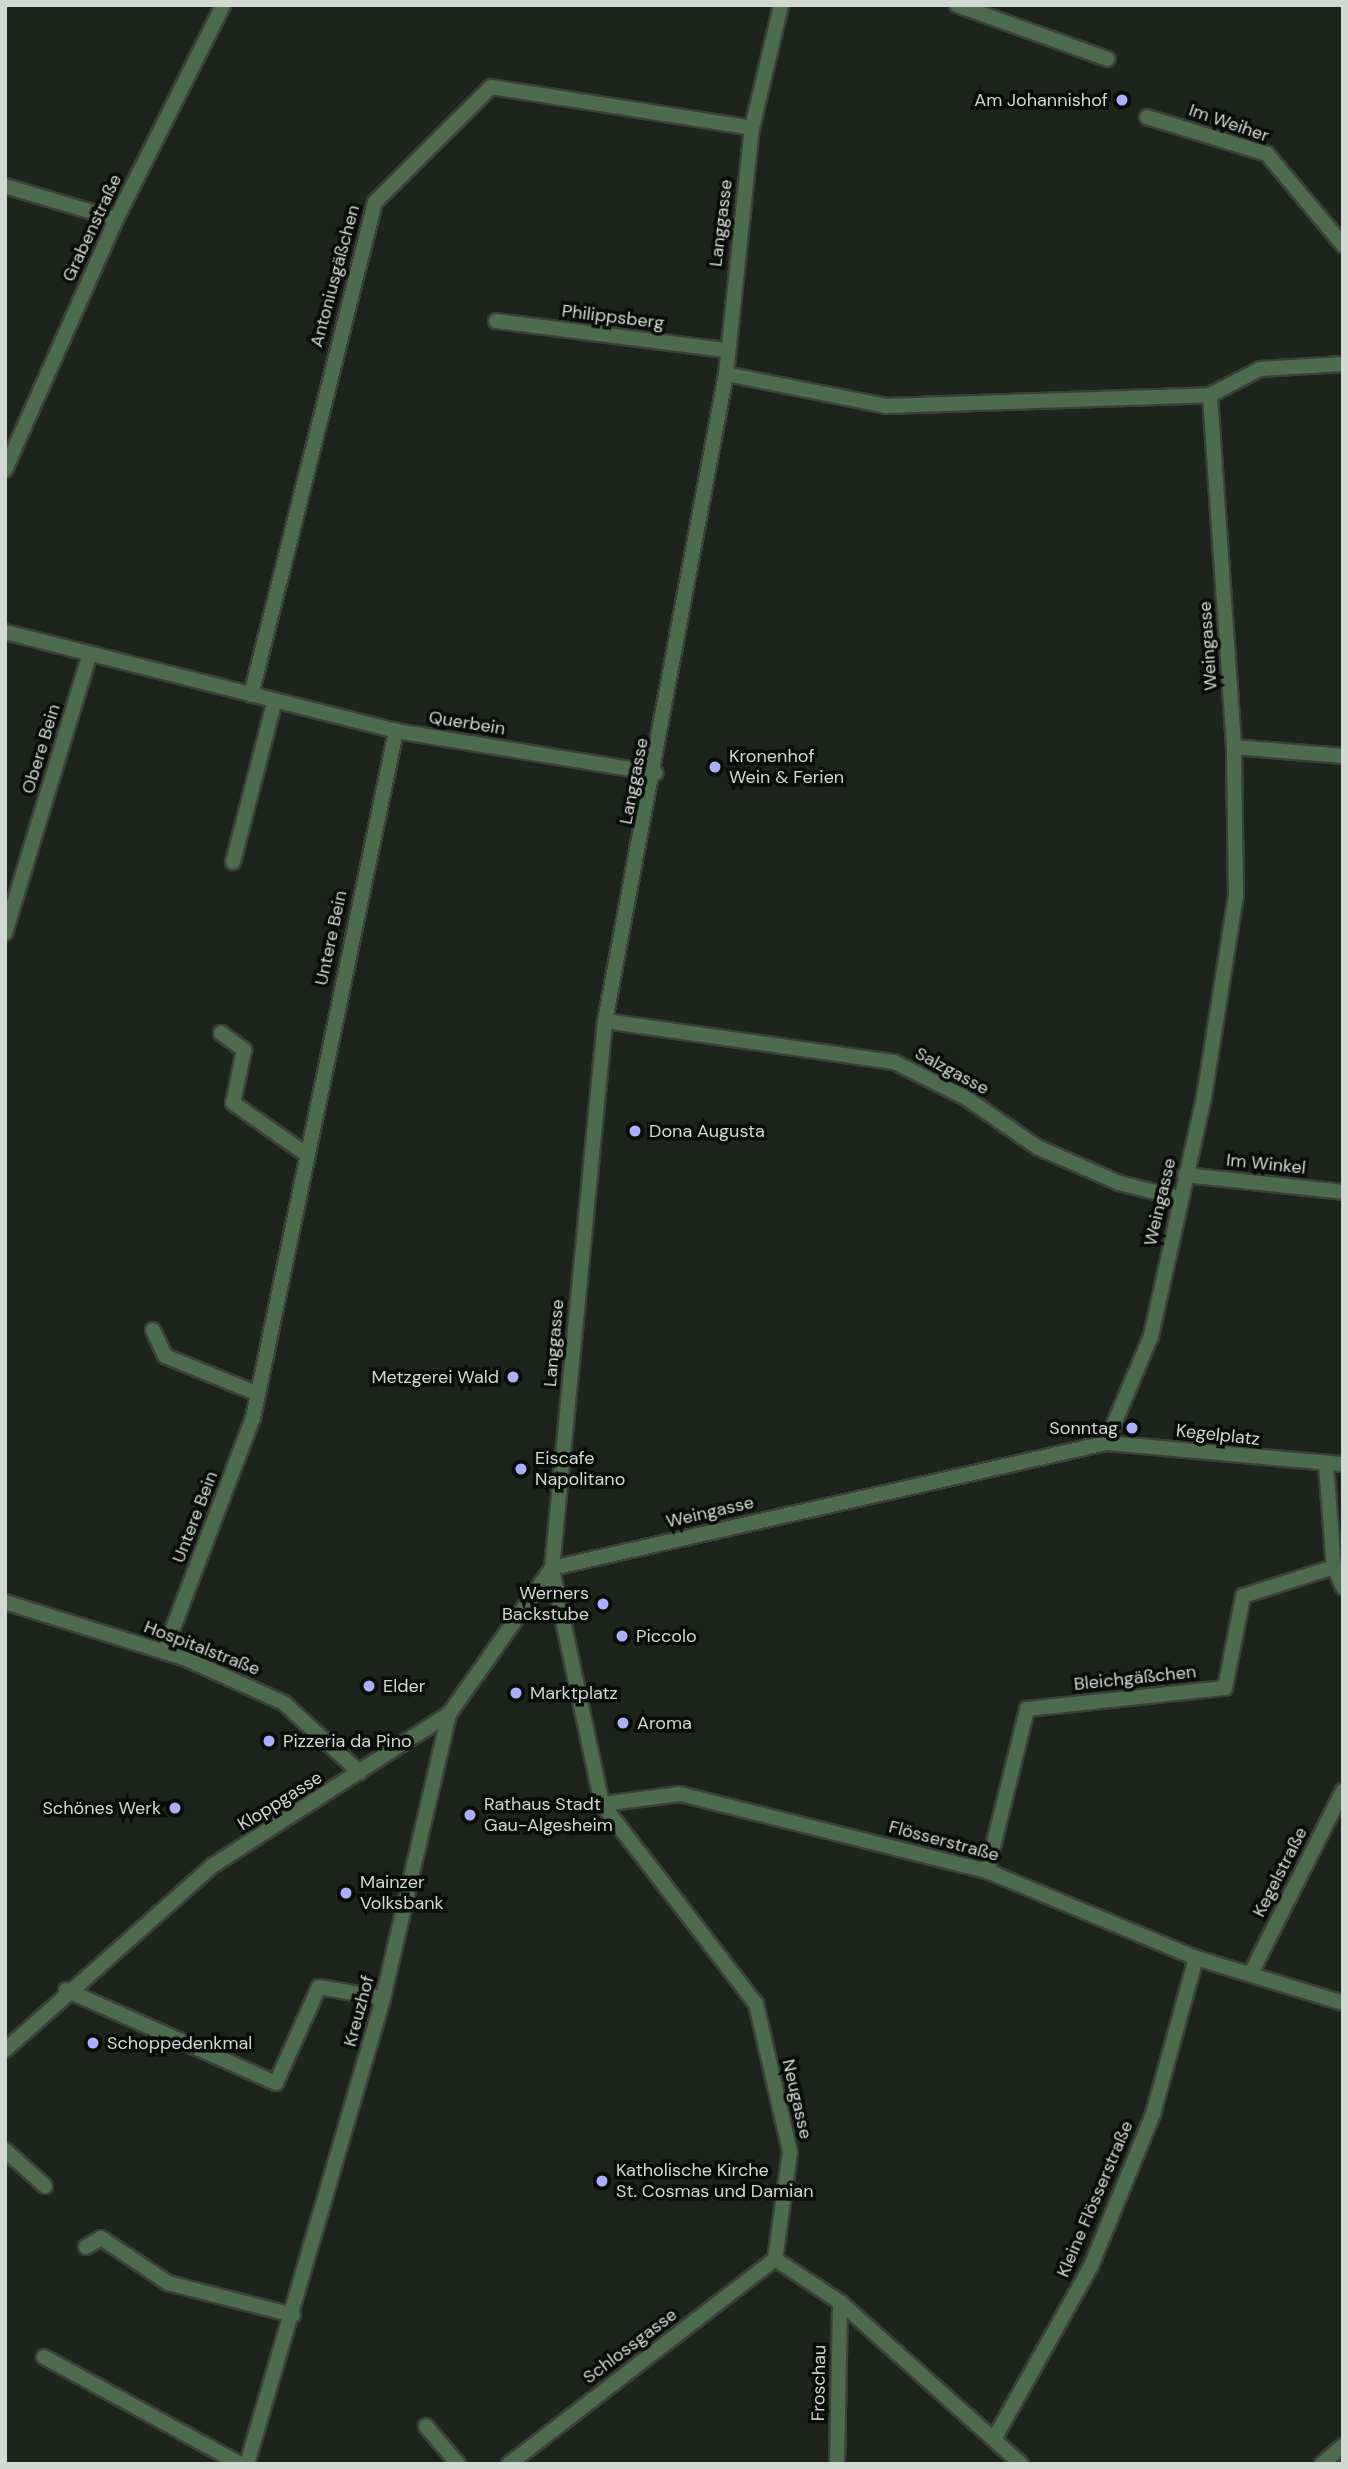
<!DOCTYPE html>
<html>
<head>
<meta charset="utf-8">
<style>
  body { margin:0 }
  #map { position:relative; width:1348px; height:2469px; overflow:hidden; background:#1c241c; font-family:"DM Sans",sans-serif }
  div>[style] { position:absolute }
  .roads { filter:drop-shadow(2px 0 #394139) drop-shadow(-2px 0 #394139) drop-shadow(0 2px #394139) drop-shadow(0 -2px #394139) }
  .service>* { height:14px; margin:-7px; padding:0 7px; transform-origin:7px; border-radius:7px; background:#4d6c4d }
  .minor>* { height:14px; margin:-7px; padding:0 7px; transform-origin:7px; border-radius:7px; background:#4d6c4d }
  .dots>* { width:19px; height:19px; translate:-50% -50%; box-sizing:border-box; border:4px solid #090c09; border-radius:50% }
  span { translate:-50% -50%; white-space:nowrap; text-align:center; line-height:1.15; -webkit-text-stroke:7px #090c09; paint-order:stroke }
  .poi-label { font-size:18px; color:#d2d8d2 }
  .right { translate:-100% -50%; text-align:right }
  .left { translate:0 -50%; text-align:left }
  .street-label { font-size:18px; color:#d2d8d2 }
  .frame { position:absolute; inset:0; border:7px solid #d2d8d2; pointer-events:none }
</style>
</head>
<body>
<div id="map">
  <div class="roads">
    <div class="service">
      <div style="left:957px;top:5px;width:160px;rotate:19.7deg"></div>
      <div style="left:1147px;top:117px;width:126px;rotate:17.1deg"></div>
      <div style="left:1267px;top:154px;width:119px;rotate:50.1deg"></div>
      <div style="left:233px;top:862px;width:163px;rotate:-75.5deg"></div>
      <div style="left:221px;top:1033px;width:29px;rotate:36deg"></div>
      <div style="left:244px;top:1050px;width:54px;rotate:101.7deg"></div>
      <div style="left:233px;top:1103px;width:89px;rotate:34.9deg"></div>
      <div style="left:1185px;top:1175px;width:159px;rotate:6.1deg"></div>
      <div style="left:153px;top:1330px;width:29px;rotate:65deg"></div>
      <div style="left:165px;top:1356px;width:100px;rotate:22.2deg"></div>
      <div style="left:66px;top:1990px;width:230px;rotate:23.9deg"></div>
      <div style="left:276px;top:2083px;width:105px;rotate:-65.9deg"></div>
      <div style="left:319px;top:1987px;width:65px;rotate:9.8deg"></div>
      <div style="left:5px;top:2150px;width:54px;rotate:42deg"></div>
      <div style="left:86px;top:2247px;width:17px;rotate:-31deg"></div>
      <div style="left:101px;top:2238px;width:81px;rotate:33.9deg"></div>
      <div style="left:168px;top:2283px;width:129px;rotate:14.4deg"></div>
      <div style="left:44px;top:2357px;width:223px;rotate:28.6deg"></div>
      <div style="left:426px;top:2426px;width:50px;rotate:49.9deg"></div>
    </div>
    <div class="minor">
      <div style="left:5px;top:186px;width:116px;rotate:16.6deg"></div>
      <div style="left:496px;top:321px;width:230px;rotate:7.2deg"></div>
      <div style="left:726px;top:374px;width:163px;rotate:11.3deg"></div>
      <div style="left:886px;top:406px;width:324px;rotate:-1.9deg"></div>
      <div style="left:1210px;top:395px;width:56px;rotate:-27.5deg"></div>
      <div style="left:1260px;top:369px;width:83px;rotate:-3.4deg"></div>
      <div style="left:5px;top:470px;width:274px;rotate:-66.1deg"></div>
      <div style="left:116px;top:219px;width:239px;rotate:-63.4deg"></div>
      <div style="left:5px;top:632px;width:403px;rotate:14.2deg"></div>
      <div style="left:396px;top:731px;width:263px;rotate:9.2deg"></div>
      <div style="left:251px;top:695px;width:508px;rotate:-75.88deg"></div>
      <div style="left:375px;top:202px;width:163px;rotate:-44.8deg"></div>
      <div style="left:491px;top:87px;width:264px;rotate:8.9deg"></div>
      <div style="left:1234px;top:747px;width:109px;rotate:4.7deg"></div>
      <div style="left:5px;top:933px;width:288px;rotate:-73.1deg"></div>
      <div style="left:605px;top:1021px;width:292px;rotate:8.1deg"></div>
      <div style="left:894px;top:1062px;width:80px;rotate:26.6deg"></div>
      <div style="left:966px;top:1098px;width:86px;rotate:34.6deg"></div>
      <div style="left:1037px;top:1147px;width:90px;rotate:23.7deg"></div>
      <div style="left:1119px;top:1183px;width:62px;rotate:14deg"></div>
      <div style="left:1106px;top:1443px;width:116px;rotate:-67.2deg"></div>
      <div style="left:1151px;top:1336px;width:245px;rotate:-77.5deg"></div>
      <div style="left:1204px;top:1097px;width:204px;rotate:-81deg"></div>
      <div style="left:1236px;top:896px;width:149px;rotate:-90.8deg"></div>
      <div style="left:1234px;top:747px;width:353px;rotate:-93.9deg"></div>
      <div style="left:1326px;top:1464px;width:103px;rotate:85.6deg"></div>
      <div style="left:1334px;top:1567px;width:22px;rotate:66deg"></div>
      <div style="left:552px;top:1568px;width:568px;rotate:-12.71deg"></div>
      <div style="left:1106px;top:1443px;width:238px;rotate:5.1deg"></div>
      <div style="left:5px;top:1602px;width:188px;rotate:17.4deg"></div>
      <div style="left:184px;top:1658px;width:110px;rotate:24.2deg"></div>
      <div style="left:284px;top:1703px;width:103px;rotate:42.6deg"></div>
      <div style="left:164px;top:1652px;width:250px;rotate:-69.2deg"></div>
      <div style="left:253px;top:1418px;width:702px;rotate:-78.24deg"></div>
      <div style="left:602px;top:1804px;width:79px;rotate:-7.3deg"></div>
      <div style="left:680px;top:1794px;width:317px;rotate:14.1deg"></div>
      <div style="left:987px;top:1871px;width:226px;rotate:22.6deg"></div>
      <div style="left:1196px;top:1958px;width:154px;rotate:17deg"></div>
      <div style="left:987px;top:1871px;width:167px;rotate:-76.1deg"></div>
      <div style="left:1027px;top:1709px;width:199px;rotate:-6.1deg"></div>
      <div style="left:1225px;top:1688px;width:94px;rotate:-78.9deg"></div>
      <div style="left:1243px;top:1596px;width:96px;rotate:-17.7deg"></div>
      <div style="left:1252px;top:1971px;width:202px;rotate:-63.2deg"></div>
      <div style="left:5px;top:2050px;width:277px;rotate:-41.6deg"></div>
      <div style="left:212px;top:1866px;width:282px;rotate:-32.7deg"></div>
      <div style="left:449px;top:1714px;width:179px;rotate:-54.8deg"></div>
      <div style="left:775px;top:2259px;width:108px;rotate:-82deg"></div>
      <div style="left:790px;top:2152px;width:152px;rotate:-102.9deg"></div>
      <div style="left:756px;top:2004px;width:252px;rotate:-127.6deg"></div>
      <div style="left:602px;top:1804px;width:241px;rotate:-102deg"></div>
      <div style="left:552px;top:1568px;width:550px;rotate:-84.47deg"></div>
      <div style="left:605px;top:1021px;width:658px;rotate:-79.41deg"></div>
      <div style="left:726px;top:374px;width:247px;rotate:-84deg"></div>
      <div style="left:752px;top:128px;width:126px;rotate:-76.7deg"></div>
      <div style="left:775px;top:2259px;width:78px;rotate:33.5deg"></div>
      <div style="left:840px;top:2302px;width:243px;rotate:41.8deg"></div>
      <div style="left:994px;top:2439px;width:198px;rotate:-60.7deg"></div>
      <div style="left:1091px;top:2266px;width:164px;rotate:-67.8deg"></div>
      <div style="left:1153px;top:2114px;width:162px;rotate:-74.6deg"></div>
      <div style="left:247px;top:2464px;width:485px;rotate:-73.7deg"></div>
      <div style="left:383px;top:1998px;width:292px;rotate:-76.9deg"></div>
      <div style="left:509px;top:2464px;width:336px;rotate:-37.6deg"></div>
      <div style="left:837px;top:2464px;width:162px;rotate:-88.9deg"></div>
      <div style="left:1322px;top:2464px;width:28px;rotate:-41deg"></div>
    </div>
  </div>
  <div class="dots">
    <div style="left:1122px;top:100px;background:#aab0fc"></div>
    <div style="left:715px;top:767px;background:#aab0fc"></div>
    <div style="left:635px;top:1131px;background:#aab0fc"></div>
    <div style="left:513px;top:1377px;background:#aab0fc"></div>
    <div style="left:1132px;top:1428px;background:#aab0fc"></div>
    <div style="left:521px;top:1469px;background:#aab0fc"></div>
    <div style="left:603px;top:1604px;background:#aab0fc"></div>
    <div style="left:622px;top:1636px;background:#aab0fc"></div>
    <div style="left:369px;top:1686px;background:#aab0fc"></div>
    <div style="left:516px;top:1693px;background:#aab0fc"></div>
    <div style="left:623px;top:1723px;background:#aab0fc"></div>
    <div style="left:269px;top:1741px;background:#aab0fc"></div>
    <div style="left:175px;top:1808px;background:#aab0fc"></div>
    <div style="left:470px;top:1815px;background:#aab0fc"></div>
    <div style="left:346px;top:1893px;background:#aab0fc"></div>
    <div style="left:93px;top:2043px;background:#aab0fc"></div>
    <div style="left:602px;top:2181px;background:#aab0fc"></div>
  </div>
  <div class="poi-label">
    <span class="right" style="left:1108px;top:100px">Am Johannishof</span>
    <span class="left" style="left:729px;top:767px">Kronenhof<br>Wein &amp; Ferien</span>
    <span class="left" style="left:649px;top:1131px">Dona Augusta</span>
    <span class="right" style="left:499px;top:1377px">Metzgerei Wald</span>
    <span class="right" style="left:1118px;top:1428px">Sonntag</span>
    <span class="left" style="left:535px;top:1469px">Eiscafe<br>Napolitano</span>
    <span class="right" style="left:589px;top:1604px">Werners<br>Backstube</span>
    <span class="left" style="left:636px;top:1636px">Piccolo</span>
    <span class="left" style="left:383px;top:1686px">Elder</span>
    <span class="left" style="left:530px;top:1693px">Marktplatz</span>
    <span class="left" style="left:637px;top:1723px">Aroma</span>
    <span class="left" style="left:283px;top:1741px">Pizzeria da Pino</span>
    <span class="left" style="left:484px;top:1815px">Rathaus Stadt<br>Gau-Algesheim</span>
    <span class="right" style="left:161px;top:1808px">Schönes Werk</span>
    <span class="left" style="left:360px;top:1893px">Mainzer<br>Volksbank</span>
    <span class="left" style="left:107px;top:2043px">Schoppedenkmal</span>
    <span class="left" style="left:616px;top:2181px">Katholische Kirche<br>St. Cosmas und Damian</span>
  </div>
  <div class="street-label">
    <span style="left:1229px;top:123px;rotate:19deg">Im Weiher</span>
    <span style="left:721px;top:223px;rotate:-83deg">Langgasse</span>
    <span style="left:92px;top:228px;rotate:-65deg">Grabenstraße</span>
    <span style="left:335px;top:276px;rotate:-75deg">Antoniusgäßchen</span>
    <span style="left:613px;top:317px;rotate:7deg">Philippsberg</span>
    <span style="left:1208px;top:646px;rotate:-94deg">Weingasse</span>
    <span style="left:467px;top:723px;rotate:9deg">Querbein</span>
    <span style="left:41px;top:749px;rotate:-73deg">Obere Bein</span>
    <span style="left:634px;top:781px;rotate:-79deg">Langgasse</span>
    <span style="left:331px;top:938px;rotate:-78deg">Untere Bein</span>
    <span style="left:952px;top:1071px;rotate:28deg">Salzgasse</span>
    <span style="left:1266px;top:1164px;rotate:6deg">Im Winkel</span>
    <span style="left:1160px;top:1202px;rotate:-77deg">Weingasse</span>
    <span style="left:554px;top:1343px;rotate:-85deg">Langgasse</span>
    <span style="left:1218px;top:1435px;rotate:6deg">Kegelplatz</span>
    <span style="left:710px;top:1512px;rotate:-13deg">Weingasse</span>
    <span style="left:195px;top:1517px;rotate:-69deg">Untere Bein</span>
    <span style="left:202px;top:1648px;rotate:21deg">Hospitalstraße</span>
    <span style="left:1135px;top:1678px;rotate:-6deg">Bleichgäßchen</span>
    <span style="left:280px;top:1801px;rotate:-32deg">Kloppgasse</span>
    <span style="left:944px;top:1841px;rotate:15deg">Flösserstraße</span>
    <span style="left:1280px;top:1872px;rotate:-63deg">Kegelstraße</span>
    <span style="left:359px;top:2011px;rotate:-75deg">Kreuzhof</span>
    <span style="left:797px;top:2099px;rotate:77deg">Neugasse</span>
    <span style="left:1095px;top:2199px;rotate:-67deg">Kleine Flösserstraße</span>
    <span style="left:630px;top:2346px;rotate:-37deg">Schlossgasse</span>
    <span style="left:819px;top:2383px;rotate:-89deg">Froschau</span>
  </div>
  <div class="frame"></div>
</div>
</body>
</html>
